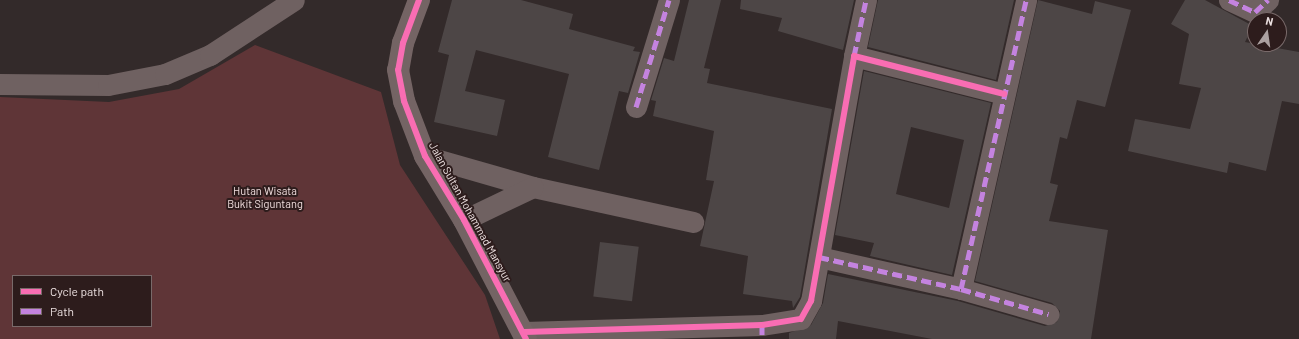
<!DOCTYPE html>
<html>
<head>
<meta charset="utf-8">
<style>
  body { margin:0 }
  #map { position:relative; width:1299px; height:339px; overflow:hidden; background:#332a2a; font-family:Barlow,sans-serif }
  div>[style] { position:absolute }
  .green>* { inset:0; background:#5f3537 }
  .building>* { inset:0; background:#4d4646; transform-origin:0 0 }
  .street>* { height:21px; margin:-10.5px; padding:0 10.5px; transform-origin:10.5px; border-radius:10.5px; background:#6f6161 }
  .secondary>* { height:22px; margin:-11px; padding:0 11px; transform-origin:11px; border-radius:11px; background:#746464 }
  .quiet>* { height:5px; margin-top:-2.5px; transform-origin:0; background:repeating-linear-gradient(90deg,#c483df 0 10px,transparent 0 15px) }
  .cycleway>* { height:6px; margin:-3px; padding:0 3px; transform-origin:3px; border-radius:3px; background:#f96db3 }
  span { translate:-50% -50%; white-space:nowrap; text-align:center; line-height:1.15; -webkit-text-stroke:4px #2d1c1c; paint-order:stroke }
  .park-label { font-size:11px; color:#f2dfdf }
  .street-label { font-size:11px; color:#ebdfdf }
  .legend { position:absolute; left:12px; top:275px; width:140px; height:52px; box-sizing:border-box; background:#2d1c1c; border:1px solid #796a6a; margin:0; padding:5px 7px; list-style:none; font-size:12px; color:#ebdfdf }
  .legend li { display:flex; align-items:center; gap:8px; height:20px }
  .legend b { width:20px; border:1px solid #796a6a }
  .north { position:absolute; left:1247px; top:12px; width:40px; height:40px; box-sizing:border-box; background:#2d1c1c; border:1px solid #796a6a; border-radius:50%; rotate:13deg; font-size:11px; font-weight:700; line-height:16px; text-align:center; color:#ebdfdf }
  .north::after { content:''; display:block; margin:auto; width:14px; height:18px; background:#aba0a0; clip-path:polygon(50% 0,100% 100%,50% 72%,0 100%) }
</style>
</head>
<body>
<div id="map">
  <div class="green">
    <div style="clip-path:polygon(evenodd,255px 45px,381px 92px,400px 165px,485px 295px,500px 339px,0 339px,0 97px,109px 102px,179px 89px,255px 45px,13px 276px,151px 276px,151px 326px,13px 326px,13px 276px)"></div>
  </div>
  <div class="building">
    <div style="clip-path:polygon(452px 0,521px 0,573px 14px,569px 29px,635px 47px,633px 51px,640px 52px,628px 93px,619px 91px,599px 170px,548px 157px,569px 74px,476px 50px,465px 91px,505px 100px,497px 136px,434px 122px,449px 55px,438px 52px)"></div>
    <div style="clip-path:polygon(689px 0,721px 0,704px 68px,710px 69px,707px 83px,832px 109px,800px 297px,793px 308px,792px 301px,743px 294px,748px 256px,700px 246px,714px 181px,706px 180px,714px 131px,653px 116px,656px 101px,651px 100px,664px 58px,674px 61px)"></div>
    <div style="clip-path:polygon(741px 0,854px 0,843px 50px,778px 31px,782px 18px,740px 9px)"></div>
    <div style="clip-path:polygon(878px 0,1014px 0,996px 80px,868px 47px)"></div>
    <div style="clip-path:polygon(1038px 0,1092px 14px,1095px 1px,1131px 10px,1105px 107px,1077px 100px,1067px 139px,1060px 137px,1050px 183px,1058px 185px,1049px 221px,1108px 230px,1091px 339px,932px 339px,838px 321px,836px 339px,789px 339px,789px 333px,811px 325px,823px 303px,828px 274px,958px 301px,1045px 326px,1057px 322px,1060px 311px,1052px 303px,975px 281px)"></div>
    <div style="clip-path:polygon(1185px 0,1205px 0,1253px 26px,1245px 42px,1299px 52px,1299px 104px,1282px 101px,1266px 171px,1229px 162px,1227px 173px,1128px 151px,1135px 119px,1190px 129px,1201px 88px,1179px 84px,1189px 34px,1171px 24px)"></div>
    <div style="clip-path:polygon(evenodd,864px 71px,991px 103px,952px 275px,870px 256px,874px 243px,835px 235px,864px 71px,911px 127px,964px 140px,949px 208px,896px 194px,911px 127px)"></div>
    <div style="left:600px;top:242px;width:39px;height:55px;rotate:7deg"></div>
  </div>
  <div class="street">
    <div style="left:1229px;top:0;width:29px;rotate:25deg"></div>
    <div style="left:1255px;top:12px;width:18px;rotate:-43deg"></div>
    <div style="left:854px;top:56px;width:57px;rotate:-77.9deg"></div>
    <div style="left:0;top:84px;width:108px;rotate:0.5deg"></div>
    <div style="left:108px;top:85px;width:58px;rotate:-10.9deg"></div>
    <div style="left:165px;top:74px;width:49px;rotate:-22.9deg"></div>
    <div style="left:210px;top:55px;width:100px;rotate:-33.2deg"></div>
    <div style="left:636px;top:107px;width:112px;rotate:-72.9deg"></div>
    <div style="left:425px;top:156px;width:112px;rotate:16deg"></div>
    <div style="left:533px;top:187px;width:164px;rotate:12.3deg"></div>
    <div style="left:464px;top:220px;width:76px;rotate:-25.6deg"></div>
    <div style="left:819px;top:257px;width:146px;rotate:12.7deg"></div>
    <div style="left:961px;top:289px;width:91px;rotate:16deg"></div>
    <div style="left:961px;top:289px;width:296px;rotate:-77.3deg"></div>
    <div style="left:524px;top:332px;width:238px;rotate:-1.7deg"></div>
    <div style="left:762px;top:325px;width:39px;rotate:-9deg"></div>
    <div style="left:801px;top:319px;width:21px;rotate:-61deg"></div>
    <div style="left:811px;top:301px;width:249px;rotate:-80deg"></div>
    <div style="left:854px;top:56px;width:155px;rotate:14.2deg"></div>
  </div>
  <div class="secondary">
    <div style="left:419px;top:0;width:46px;rotate:110.4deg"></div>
    <div style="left:403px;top:43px;width:27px;rotate:100deg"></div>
    <div style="left:398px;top:70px;width:32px;rotate:79deg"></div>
    <div style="left:404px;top:101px;width:59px;rotate:69.1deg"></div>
    <div style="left:425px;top:156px;width:75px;rotate:58.6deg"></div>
    <div style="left:464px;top:220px;width:134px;rotate:62.5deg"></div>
  </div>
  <div class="quiet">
    <div style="left:1229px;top:0;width:29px;rotate:25deg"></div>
    <div style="left:1255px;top:12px;width:18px;rotate:-43deg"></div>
    <div style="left:854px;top:56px;width:57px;rotate:-77.9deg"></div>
    <div style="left:636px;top:107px;width:112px;rotate:-72.9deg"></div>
    <div style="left:819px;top:257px;width:146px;rotate:12.7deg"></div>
    <div style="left:961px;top:289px;width:91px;rotate:16deg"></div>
    <div style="left:961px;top:289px;width:296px;rotate:-77.3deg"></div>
    <div style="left:762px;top:325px;width:14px;rotate:90deg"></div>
  </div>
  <div class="cycleway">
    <div style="left:419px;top:0;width:46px;rotate:110.4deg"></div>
    <div style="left:403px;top:43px;width:27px;rotate:100deg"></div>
    <div style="left:398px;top:70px;width:32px;rotate:79deg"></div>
    <div style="left:404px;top:101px;width:59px;rotate:69.1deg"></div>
    <div style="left:425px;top:156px;width:75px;rotate:58.6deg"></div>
    <div style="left:464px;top:220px;width:134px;rotate:62.5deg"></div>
    <div style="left:524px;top:332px;width:238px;rotate:-1.7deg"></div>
    <div style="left:762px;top:325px;width:39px;rotate:-9deg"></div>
    <div style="left:801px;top:319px;width:21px;rotate:-61deg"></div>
    <div style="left:811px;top:301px;width:249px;rotate:-80deg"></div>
    <div style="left:854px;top:56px;width:155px;rotate:14.2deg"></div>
  </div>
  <div class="park-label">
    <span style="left:265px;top:198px">Hutan Wisata<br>Bukit Siguntang</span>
  </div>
  <div class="street-label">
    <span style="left:470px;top:212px;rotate:61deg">Jalan Sultan Mohammad Mansyur</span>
  </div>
  <ul class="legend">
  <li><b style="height:5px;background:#f96db3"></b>Cycle path</li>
  <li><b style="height:5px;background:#c483df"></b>Path</li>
  </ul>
  <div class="north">N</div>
</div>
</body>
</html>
